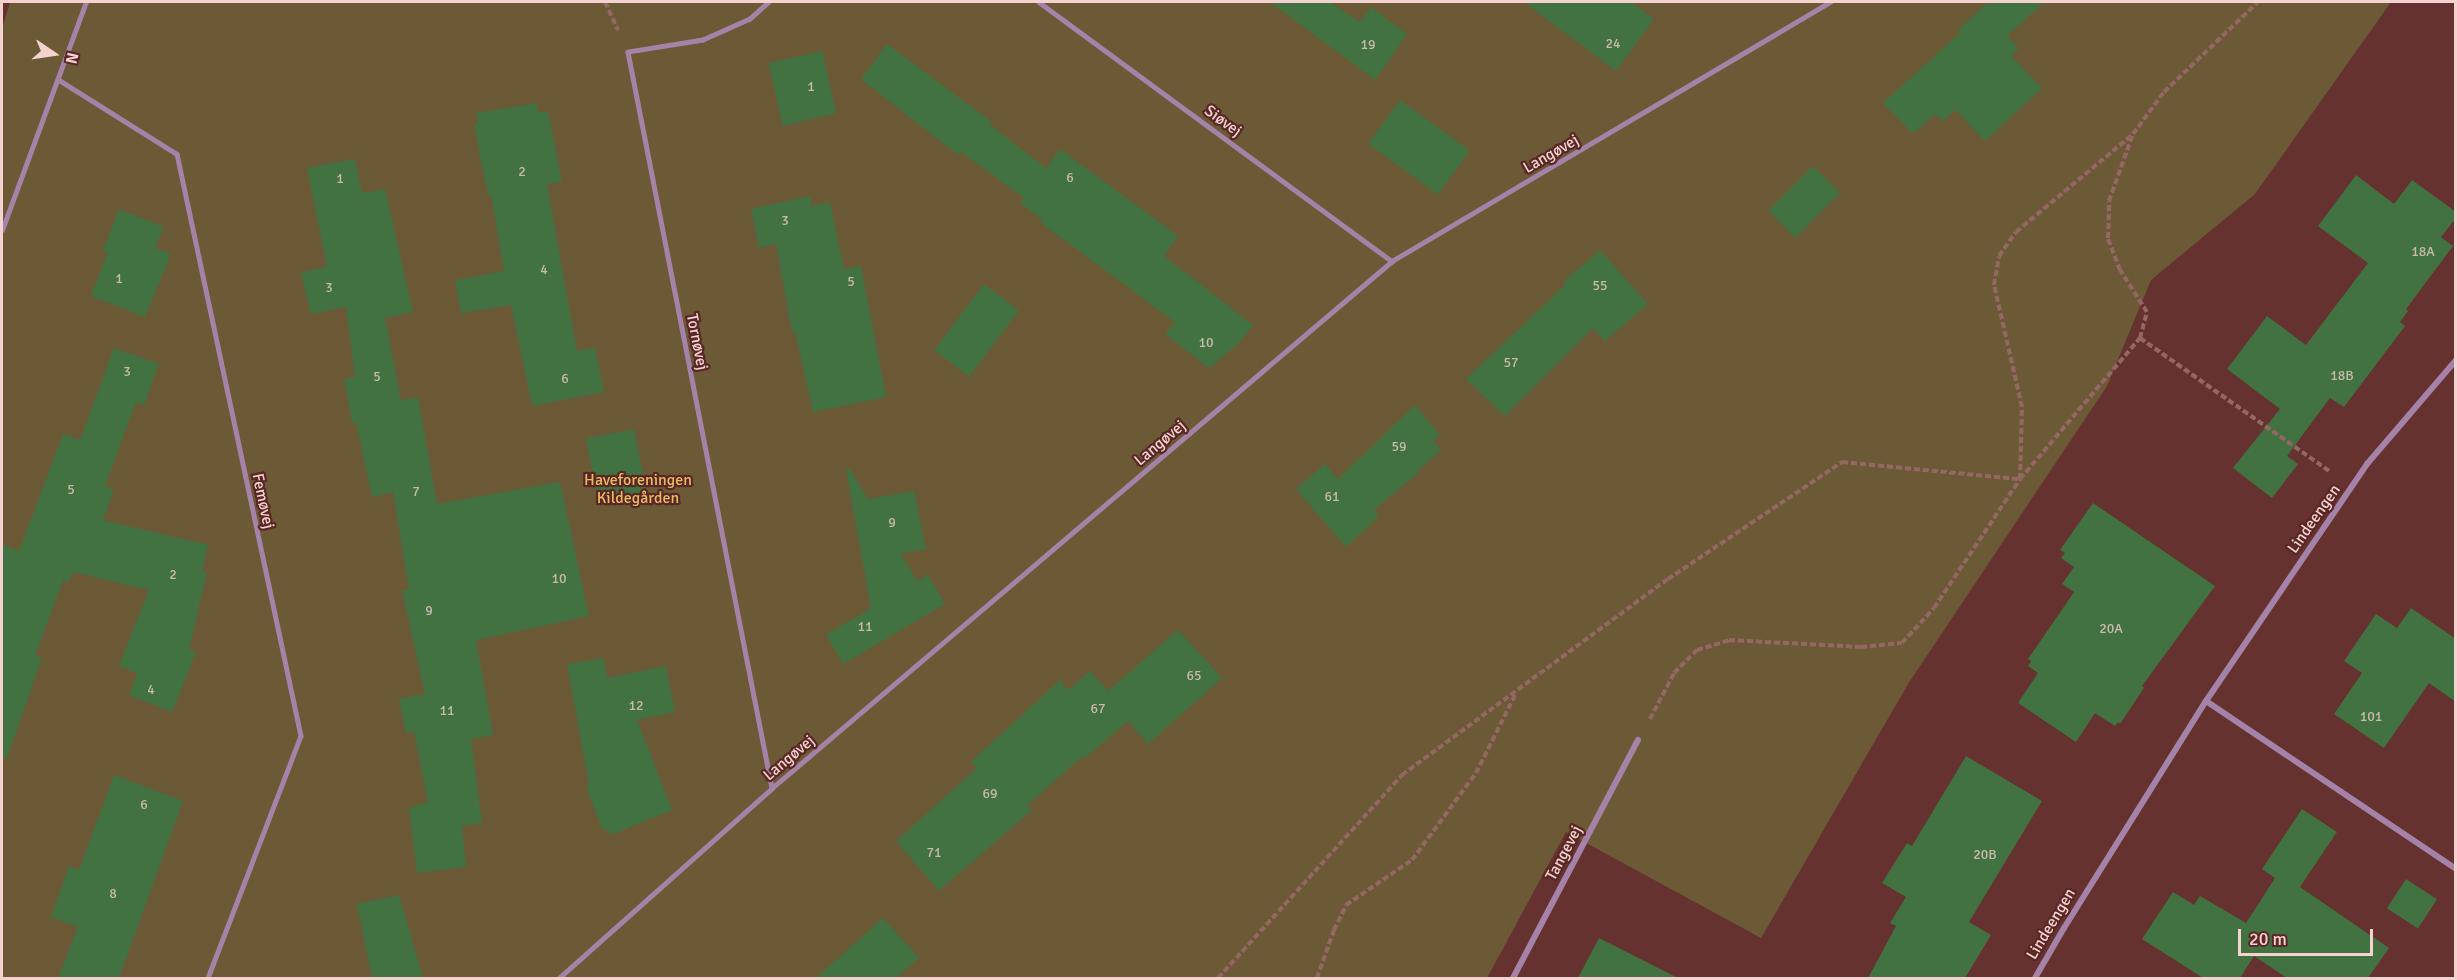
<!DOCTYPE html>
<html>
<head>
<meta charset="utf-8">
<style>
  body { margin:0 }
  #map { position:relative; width:2457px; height:980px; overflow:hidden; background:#65322f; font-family:Signika,sans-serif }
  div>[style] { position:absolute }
  .green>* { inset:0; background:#6c5a36 }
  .building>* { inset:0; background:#427142; transform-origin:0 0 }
  .path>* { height:4px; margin-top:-2px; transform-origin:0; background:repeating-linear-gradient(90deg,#946764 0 6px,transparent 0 9px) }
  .service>* { height:4.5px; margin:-2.25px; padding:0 2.25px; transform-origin:2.25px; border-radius:2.25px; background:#a583a8 }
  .minor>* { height:6px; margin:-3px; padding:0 3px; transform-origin:3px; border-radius:3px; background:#a583a8 }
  span { translate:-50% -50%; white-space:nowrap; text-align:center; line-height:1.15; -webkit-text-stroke:4.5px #592725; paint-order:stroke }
  .number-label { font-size:14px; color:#c7baac }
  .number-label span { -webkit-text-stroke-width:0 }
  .street-label { font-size:16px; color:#f3d2cf }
  .park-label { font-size:16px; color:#e7bd63 }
  .frame { position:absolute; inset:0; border:3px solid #f3d2cf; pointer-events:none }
  .north { position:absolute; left:24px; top:24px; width:60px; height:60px; -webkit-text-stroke:4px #592725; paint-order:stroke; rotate:103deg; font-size:16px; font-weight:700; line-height:24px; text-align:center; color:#f3d2cf }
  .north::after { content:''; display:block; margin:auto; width:21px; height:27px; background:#f3d2cf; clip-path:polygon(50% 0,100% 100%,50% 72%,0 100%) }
  .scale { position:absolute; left:2238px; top:929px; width:135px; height:27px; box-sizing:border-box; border:3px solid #f3d2cf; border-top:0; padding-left:8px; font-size:18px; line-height:21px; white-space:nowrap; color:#f3d2cf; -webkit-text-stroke:4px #592725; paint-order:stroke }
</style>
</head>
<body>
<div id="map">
  <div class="green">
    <div style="clip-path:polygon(10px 2px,2391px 2px,2255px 194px,2151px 280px,2107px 386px,1908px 684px,1761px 938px,1566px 832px,1487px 978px,2px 978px,2px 29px)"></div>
  </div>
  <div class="building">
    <div style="clip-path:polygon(1270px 2px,1330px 2px,1360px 22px,1371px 7px,1407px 34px,1375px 80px)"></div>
    <div style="clip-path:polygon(1524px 2px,1631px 2px,1654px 19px,1616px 71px)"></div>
    <div style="clip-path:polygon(1988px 2px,2044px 2px,2007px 36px,2019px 49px,2011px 56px,2042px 88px,1985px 141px,1955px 110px,1943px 121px,1935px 114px,1913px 134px,1883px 103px,1960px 33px,1958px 30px)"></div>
    <div style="clip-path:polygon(887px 44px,992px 122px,989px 124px,1046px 168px,1060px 149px,1178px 236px,1164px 256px,1253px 325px,1237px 345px,1209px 368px,1165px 334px,1175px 322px,1041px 223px,1043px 220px,1020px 203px,1024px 198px,961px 152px,958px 155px,861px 79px)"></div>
    <div style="left:822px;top:51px;width:64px;height:55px;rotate:77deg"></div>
    <div style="left:1400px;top:100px;width:86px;height:54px;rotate:36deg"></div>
    <div style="clip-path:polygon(537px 103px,538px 113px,548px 111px,562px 182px,547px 184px,577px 351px,595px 347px,604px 392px,532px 406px,511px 305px,461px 313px,455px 280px,504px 271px,491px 195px,488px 195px,474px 125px,478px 124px,476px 113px)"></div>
    <div style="clip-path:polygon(355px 159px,362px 193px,385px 189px,413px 312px,385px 318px,401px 400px,418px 397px,437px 504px,560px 482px,589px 616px,476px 640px,493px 735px,471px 739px,482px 823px,462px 826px,466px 867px,417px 873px,409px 808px,428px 802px,414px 732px,406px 733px,399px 699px,425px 694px,402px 590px,409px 589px,393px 492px,372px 497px,356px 422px,352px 423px,344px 379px,355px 377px,346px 307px,311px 314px,301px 272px,327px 267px,307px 168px)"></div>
    <div style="left:1813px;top:166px;width:38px;height:63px;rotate:45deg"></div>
    <div style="clip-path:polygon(2356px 175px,2394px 204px,2412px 180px,2456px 212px,2456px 218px,2441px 237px,2453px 246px,2406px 309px,2408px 311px,2400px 322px,2405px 326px,2344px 407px,2330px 398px,2287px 456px,2298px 464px,2272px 498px,2233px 468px,2280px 409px,2227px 369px,2267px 316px,2306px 345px,2368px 263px,2318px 226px)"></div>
    <div style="clip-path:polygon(810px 196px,812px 206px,830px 202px,844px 269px,861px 266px,886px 397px,813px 412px,795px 332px,792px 332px,776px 244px,759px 248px,751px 209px)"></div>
    <div style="clip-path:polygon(119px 209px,164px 227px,155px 248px,171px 254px,145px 317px,91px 296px,108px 252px,103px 251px)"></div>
    <div style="clip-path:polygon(1600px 250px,1648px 304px,1605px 341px,1593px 328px,1505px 416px,1466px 379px,1565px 285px,1563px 282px)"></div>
    <div style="left:984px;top:284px;width:44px;height:83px;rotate:37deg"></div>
    <div style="clip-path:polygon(114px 348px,159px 364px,144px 405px,136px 402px,105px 486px,114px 489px,103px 520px,208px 545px,202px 571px,207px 572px,189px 649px,196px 652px,172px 712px,129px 695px,137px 673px,119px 666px,149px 590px,73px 572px,69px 582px,63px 580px,35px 656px,42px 658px,7px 758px,2px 757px,2px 544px,19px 551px,63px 434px,80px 440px)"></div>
    <div style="clip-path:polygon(1415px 405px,1440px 435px,1433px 441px,1441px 450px,1417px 471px,1418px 473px,1374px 510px,1379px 516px,1346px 547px,1296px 489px,1325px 464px,1338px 479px)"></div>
    <div style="left:634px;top:429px;width:68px;height:49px;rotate:79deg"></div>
    <div style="clip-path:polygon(849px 468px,868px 499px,914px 491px,926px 549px,901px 554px,917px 581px,928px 575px,945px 604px,843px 664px,826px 635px,871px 608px,846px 469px)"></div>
    <div style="clip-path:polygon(2093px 503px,2215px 586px,2142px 686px,2144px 688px,2120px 724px,2118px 722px,2115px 726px,2095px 713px,2076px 742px,2018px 703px,2038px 673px,2028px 666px,2031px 661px,2028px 659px,2074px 592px,2062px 584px,2074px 567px,2061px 558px,2065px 553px,2060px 550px)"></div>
    <div style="clip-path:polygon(2411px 608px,2456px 639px,2456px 702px,2429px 683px,2384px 748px,2334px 714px,2362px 673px,2344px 661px,2376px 614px,2397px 628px)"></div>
    <div style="clip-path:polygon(1178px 630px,1222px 678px,1148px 744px,1128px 721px,1085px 758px,1083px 756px,1027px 805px,1032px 810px,939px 891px,896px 841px,977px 768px,971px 762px,1060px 680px,1068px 690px,1090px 671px,1108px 691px)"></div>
    <div style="clip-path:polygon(604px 658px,607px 678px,666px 666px,675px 712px,637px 720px,672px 810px,611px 835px,608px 829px,603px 831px,586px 786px,589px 784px,567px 664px)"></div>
    <div style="clip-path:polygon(1966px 756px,2042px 801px,1969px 922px,1991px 935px,1965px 978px,1868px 978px,1896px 926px,1890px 923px,1906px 897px,1882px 883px,1907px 843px,1912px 846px)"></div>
    <div style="clip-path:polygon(114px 775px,183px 801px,119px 978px,58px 978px,78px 927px,51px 917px,69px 866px,79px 870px)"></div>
    <div style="clip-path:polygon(2302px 809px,2337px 832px,2300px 887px,2389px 948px,2368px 978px,2287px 978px,2254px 956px,2240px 978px,2203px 978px,2142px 939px,2173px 892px,2194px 905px,2200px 896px,2246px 923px,2275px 878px,2262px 869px)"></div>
    <div style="left:2406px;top:879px;width:37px;height:35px;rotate:33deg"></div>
    <div style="clip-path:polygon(399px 895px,423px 978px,372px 978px,357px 904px)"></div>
    <div style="clip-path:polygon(883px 918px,919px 958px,896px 978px,816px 978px)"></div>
    <div style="clip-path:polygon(1599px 938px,1678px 978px,1578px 978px)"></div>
  </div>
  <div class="path">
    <div style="left:605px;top:2px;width:31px;rotate:65deg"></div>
    <div style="left:2140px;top:338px;width:231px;rotate:35.1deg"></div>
    <div style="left:1650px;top:719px;width:52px;rotate:-62.4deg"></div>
    <div style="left:1674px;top:673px;width:33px;rotate:-45deg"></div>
    <div style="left:1697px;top:650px;width:34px;rotate:-17deg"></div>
    <div style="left:1729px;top:640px;width:132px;rotate:3deg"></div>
    <div style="left:1861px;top:647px;width:41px;rotate:-5.6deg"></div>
    <div style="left:1902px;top:643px;width:47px;rotate:-47.6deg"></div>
    <div style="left:1934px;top:608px;width:155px;rotate:-56.3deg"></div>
    <div style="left:2020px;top:479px;width:72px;rotate:-88.4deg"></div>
    <div style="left:2022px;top:407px;width:125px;rotate:-102.9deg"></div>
    <div style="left:1994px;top:285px;width:29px;rotate:-80deg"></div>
    <div style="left:1999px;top:256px;width:29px;rotate:-55deg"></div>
    <div style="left:2016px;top:232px;width:153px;rotate:-39.9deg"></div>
    <div style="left:2133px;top:134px;width:52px;rotate:-53.6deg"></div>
    <div style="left:2164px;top:92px;width:130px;rotate:-43.8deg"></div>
    <div style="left:1218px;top:978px;width:274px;rotate:-47.8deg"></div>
    <div style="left:1402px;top:775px;width:330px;rotate:-36.4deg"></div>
    <div style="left:1668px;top:579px;width:210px;rotate:-33.9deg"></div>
    <div style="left:1842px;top:462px;width:179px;rotate:5.5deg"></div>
    <div style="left:2020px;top:479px;width:185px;rotate:-49.6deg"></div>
    <div style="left:2140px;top:338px;width:27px;rotate:-75deg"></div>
    <div style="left:2147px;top:312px;width:50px;rotate:-122.7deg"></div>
    <div style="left:2120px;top:270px;width:34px;rotate:-111deg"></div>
    <div style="left:2108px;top:238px;width:37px;rotate:-88deg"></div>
    <div style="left:2109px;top:201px;width:71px;rotate:-70.3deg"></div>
    <div style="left:1317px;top:978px;width:51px;rotate:-70.5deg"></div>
    <div style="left:1334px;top:930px;width:28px;rotate:-64deg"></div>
    <div style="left:1346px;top:905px;width:80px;rotate:-34.3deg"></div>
    <div style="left:1412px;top:860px;width:108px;rotate:-53.7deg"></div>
    <div style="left:1476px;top:773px;width:89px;rotate:-63.4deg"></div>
  </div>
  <div class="service">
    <div style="left:769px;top:2px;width:25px;rotate:138deg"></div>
    <div style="left:750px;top:19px;width:51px;rotate:155.9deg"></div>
    <div style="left:703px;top:40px;width:76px;rotate:170.9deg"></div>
    <div style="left:628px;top:52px;width:750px;rotate:78.93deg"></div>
    <div style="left:1039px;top:2px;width:438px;rotate:36.3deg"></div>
    <div style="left:59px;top:80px;width:139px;rotate:32.1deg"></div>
    <div style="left:177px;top:154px;width:595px;rotate:77.97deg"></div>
    <div style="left:301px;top:736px;width:259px;rotate:111deg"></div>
    <div style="left:2px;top:230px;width:243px;rotate:-69.8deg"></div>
    <div style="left:559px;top:978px;width:285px;rotate:-41.7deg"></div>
    <div style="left:772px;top:788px;width:814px;rotate:-40.36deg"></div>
    <div style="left:1392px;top:261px;width:509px;rotate:-30.6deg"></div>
  </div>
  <div class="minor">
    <div style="left:2206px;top:701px;width:301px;rotate:33.9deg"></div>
    <div style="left:1513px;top:978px;width:269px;rotate:-62.3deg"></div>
    <div style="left:2035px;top:978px;width:58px;rotate:-59.9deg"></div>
    <div style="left:2064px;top:928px;width:268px;rotate:-58deg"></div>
    <div style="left:2206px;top:701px;width:287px;rotate:-55.8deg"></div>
    <div style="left:2367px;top:464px;width:137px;rotate:-49.4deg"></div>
  </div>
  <div class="number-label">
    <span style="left:1613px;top:44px">24</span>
    <span style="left:1368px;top:45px">19</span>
    <span style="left:811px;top:87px">1</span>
    <span style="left:522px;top:172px">2</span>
    <span style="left:1070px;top:178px">6</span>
    <span style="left:340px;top:179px">1</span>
    <span style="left:785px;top:221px">3</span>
    <span style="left:2423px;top:252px">18A</span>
    <span style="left:544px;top:270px">4</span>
    <span style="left:119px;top:279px">1</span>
    <span style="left:851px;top:282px">5</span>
    <span style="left:1600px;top:286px">55</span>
    <span style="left:329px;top:288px">3</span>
    <span style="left:1206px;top:343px">10</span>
    <span style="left:1511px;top:363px">57</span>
    <span style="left:127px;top:372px">3</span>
    <span style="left:2342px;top:376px">18B</span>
    <span style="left:377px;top:377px">5</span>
    <span style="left:565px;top:379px">6</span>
    <span style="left:1399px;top:447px">59</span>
    <span style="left:71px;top:490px">5</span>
    <span style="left:416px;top:492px">7</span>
    <span style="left:1332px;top:497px">61</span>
    <span style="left:892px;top:523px">9</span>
    <span style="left:173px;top:575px">2</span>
    <span style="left:559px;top:579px">10</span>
    <span style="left:429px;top:611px">9</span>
    <span style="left:865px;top:627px">11</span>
    <span style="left:2111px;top:629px">20A</span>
    <span style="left:1194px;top:676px">65</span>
    <span style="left:151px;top:690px">4</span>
    <span style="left:636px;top:706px">12</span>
    <span style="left:1098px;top:709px">67</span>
    <span style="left:447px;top:711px">11</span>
    <span style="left:2371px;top:717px">101</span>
    <span style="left:990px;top:794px">69</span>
    <span style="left:144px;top:805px">6</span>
    <span style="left:934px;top:853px">71</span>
    <span style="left:1985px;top:855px">20B</span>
    <span style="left:113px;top:894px">8</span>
  </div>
  <div class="street-label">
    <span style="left:1223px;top:121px;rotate:36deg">Siøvej</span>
    <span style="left:1551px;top:154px;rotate:-30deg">Langøvej</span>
    <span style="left:697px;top:342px;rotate:79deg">Tornøvej</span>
    <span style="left:1160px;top:443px;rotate:-40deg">Langøvej</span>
    <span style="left:263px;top:501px;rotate:78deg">Femøvej</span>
    <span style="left:2314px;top:519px;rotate:-55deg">Lindeengen</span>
    <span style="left:789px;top:758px;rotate:-40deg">Langøvej</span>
    <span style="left:1564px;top:853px;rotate:-62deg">Tangevej</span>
    <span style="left:2051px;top:924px;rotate:-59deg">Lindeengen</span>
  </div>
  <div class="park-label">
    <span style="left:638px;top:489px">Haveforeningen<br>Kildegården</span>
  </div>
  <div class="frame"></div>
  <div class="north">N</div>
  <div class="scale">20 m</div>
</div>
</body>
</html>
